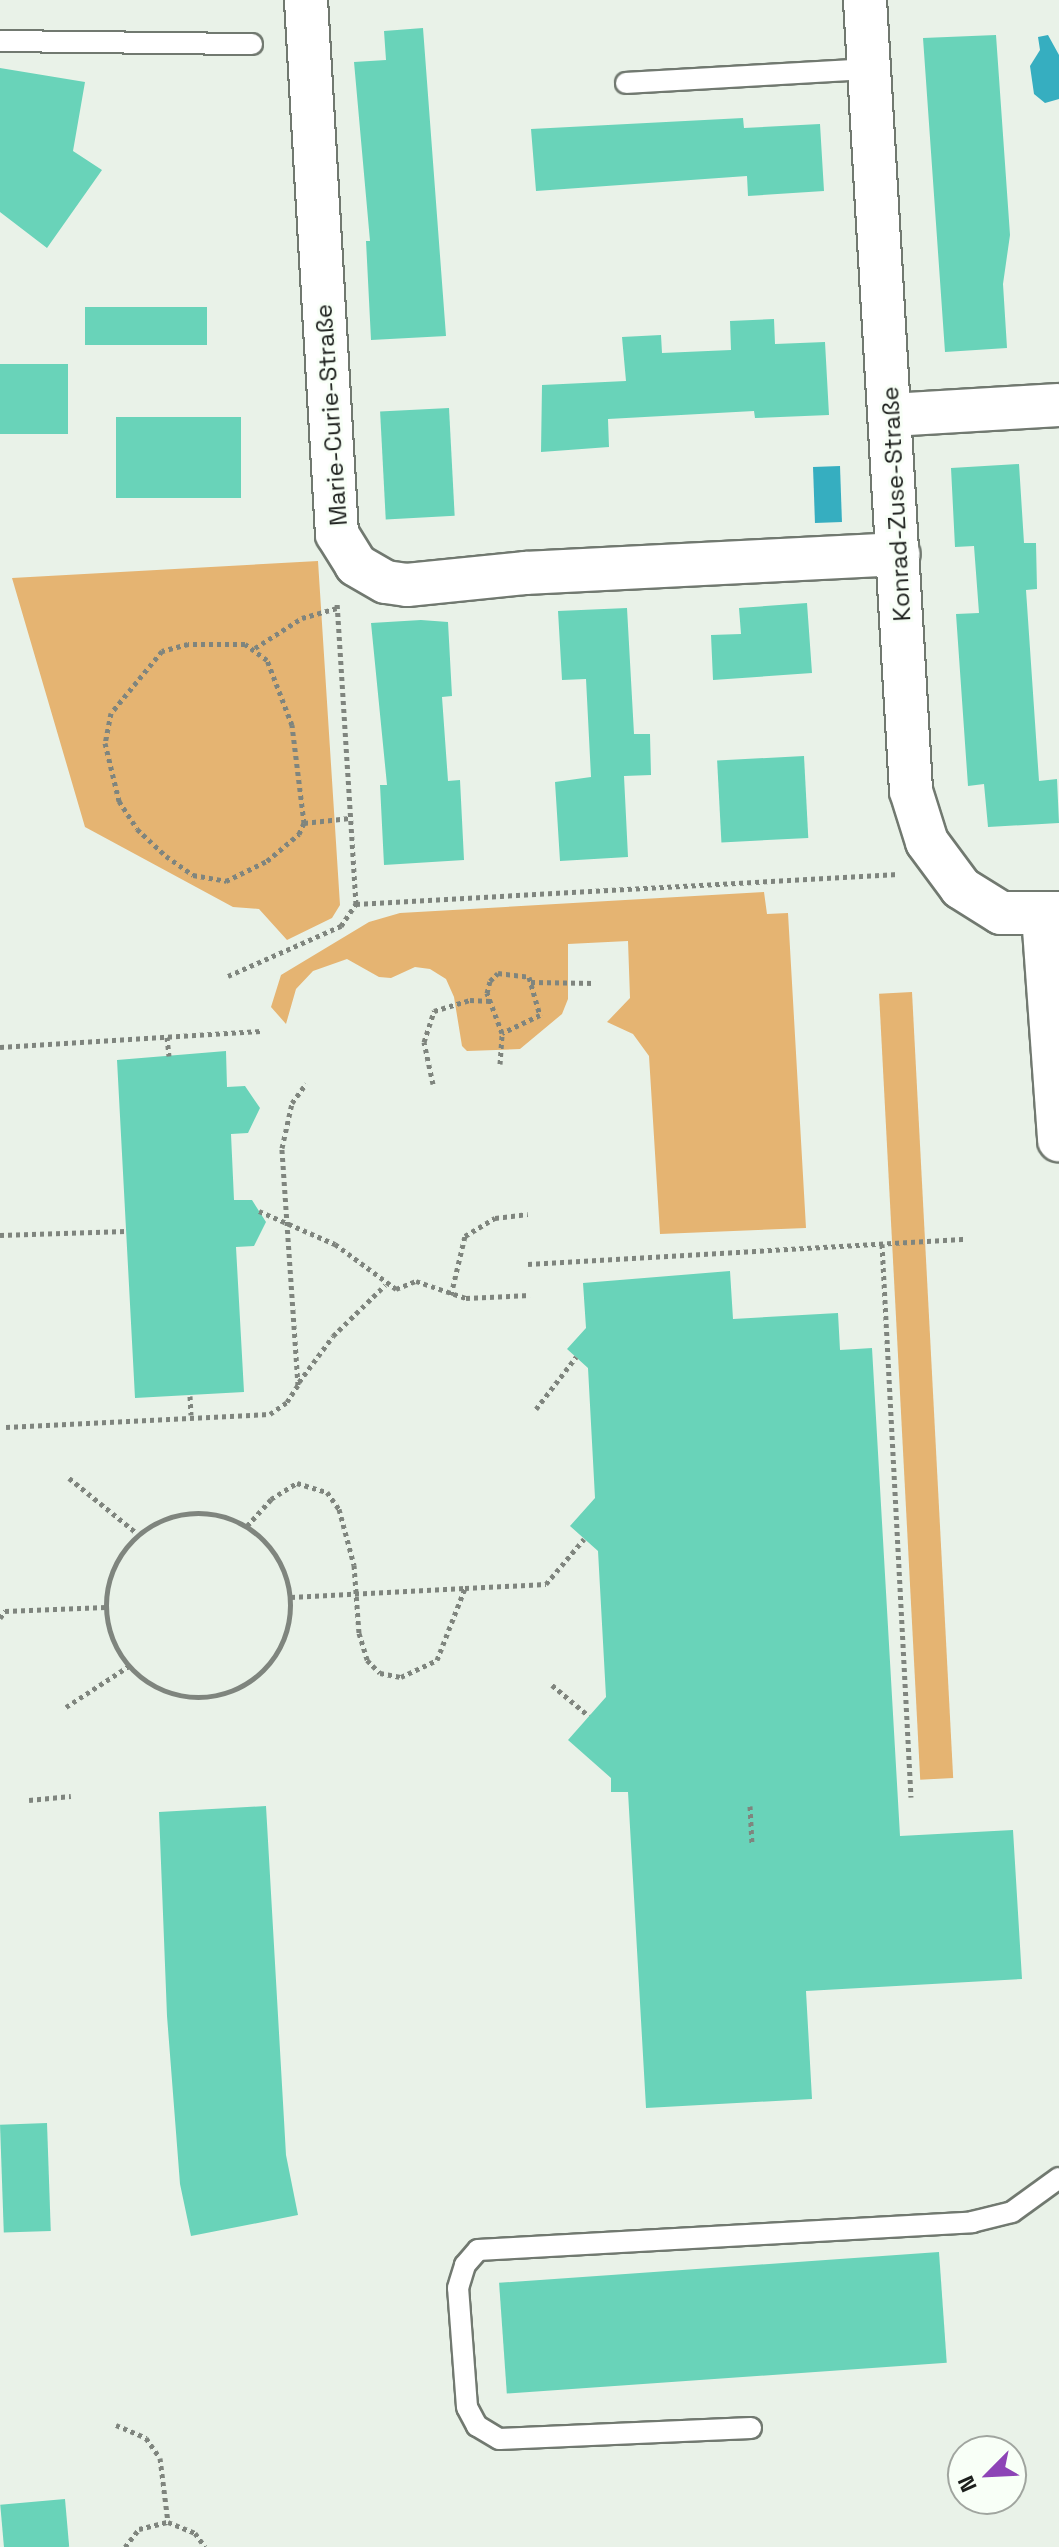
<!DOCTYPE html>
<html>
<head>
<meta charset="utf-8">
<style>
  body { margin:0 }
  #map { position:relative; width:1059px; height:2547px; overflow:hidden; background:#e9f2e8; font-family:"Space Grotesk",sans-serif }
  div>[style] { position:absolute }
  .green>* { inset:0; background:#e5b472; transform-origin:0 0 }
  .water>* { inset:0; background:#36aec0; transform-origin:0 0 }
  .building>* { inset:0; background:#69d3b9; transform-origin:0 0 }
  .path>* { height:5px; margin-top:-2.5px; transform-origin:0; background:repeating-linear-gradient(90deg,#7f857e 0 4px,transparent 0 8px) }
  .path>.ring { margin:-2.5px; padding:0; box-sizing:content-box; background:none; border:5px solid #7f857e; border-radius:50% }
  .roads { filter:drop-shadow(2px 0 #717970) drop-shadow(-2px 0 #717970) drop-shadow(0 2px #717970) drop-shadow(0 -2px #717970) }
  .service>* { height:20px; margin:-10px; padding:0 10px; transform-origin:10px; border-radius:10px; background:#fff }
  .minor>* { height:42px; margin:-21px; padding:0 21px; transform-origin:21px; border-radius:21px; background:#fff }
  span { translate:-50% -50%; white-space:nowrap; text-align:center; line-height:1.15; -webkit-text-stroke:6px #f8fff7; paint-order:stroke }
  .street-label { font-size:24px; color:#1c1f1c }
  .north { position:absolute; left:947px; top:2435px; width:80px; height:80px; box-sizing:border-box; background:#f8fff7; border:2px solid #a0a59f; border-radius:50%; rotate:246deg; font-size:22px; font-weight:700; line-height:32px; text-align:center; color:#1c1f1c }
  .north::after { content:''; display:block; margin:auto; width:28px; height:36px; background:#8d44b6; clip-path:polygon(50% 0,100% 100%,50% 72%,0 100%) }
</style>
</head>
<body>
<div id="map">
  <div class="green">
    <div style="clip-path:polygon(318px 561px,340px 905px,332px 918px,287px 940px,259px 909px,233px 907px,85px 827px,12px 578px)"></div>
    <div style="clip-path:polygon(764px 892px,767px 914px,788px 913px,806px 1228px,660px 1234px,649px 1056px,633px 1034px,607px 1022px,630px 998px,628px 941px,568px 944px,568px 999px,562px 1014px,520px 1049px,467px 1051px,462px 1046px,454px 997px,446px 979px,430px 969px,415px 967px,391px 978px,379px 977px,347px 959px,313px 971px,296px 989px,286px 1024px,271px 1007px,281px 975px,369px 922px,400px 913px)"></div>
    <div style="left:912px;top:992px;width:787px;height:33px;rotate:87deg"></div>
  </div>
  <div class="water">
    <div style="clip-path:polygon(1048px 35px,1059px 55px,1059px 99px,1045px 103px,1034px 94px,1030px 66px,1040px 50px,1038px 37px)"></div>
    <div style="left:840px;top:466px;width:56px;height:27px;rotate:88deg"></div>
  </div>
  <div class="building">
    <div style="clip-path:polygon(423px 28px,446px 336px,371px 340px,366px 241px,370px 241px,354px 62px,386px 60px,384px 31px)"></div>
    <div style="clip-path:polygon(996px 35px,1010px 235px,1003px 284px,1007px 348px,945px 352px,923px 38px)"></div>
    <div style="clip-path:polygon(0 68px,85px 82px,73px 151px,102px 170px,47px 248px,0 212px)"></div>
    <div style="clip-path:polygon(743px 118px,744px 128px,820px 124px,824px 191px,748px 196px,747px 176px,536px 191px,531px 129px)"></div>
    <div style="left:207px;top:307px;width:38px;height:122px;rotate:90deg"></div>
    <div style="clip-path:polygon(774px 319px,775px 344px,825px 342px,829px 415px,755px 418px,754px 411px,608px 419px,609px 447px,541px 452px,542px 385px,626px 381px,622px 337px,661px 335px,662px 353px,731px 350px,730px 321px)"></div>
    <div style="left:0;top:364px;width:68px;height:70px"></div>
    <div style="left:449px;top:408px;width:108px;height:69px;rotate:87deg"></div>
    <div style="left:116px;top:417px;width:125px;height:81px"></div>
    <div style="clip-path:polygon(1019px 464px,1024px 543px,1036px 543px,1037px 589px,1026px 590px,1039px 781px,1057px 779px,1059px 823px,988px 827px,984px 784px,968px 786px,956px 614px,979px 613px,974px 546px,955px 547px,951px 468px)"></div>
    <div style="clip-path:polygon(807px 603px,812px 673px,713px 680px,711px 635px,741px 634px,739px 608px)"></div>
    <div style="clip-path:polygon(627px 608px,634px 734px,650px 734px,651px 775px,624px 776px,628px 857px,560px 861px,555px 782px,591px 777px,586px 679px,562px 680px,558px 611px)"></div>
    <div style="clip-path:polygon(421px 620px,448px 622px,452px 696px,442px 697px,448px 781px,460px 780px,464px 860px,384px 865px,380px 785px,387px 785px,371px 623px)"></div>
    <div style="left:804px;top:756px;width:82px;height:87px;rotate:87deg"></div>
    <div style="clip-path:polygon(226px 1051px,227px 1087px,245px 1086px,260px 1108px,248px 1133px,231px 1134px,234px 1200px,252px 1200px,266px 1222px,254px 1246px,236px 1247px,244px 1392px,135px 1398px,117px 1060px)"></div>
    <div style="clip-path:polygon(730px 1271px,733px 1319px,838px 1313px,840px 1350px,872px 1348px,900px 1836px,1013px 1830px,1022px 1979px,806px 1991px,812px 2099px,646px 2108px,628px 1792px,611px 1792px,611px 1778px,568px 1740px,606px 1697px,598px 1551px,570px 1526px,595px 1498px,588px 1368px,567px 1349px,586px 1328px,583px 1283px)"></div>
    <div style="clip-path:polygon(266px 1806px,286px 2155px,298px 2215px,191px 2236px,180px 2184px,167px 2016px,159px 1812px)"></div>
    <div style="left:47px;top:2123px;width:108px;height:47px;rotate:88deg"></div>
    <div style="left:939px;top:2252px;width:111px;height:441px;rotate:86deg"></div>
    <div style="left:65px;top:2499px;width:48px;height:65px;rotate:85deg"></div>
  </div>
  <div class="path">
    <div style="left:255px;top:648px;width:56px;rotate:-32.6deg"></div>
    <div style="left:302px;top:618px;width:36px;rotate:-16deg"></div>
    <div style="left:304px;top:823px;width:99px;rotate:-97deg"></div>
    <div style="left:292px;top:725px;width:70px;rotate:-111deg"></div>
    <div style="left:267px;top:660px;width:27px;rotate:-144deg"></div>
    <div style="left:245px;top:644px;width:57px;rotate:180deg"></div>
    <div style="left:188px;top:644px;width:27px;rotate:165deg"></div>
    <div style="left:162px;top:651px;width:80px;rotate:129.4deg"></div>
    <div style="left:111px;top:713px;width:31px;rotate:101deg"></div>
    <div style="left:105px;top:743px;width:60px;rotate:76.4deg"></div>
    <div style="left:119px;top:801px;width:33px;rotate:57deg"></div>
    <div style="left:137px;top:829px;width:40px;rotate:43deg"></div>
    <div style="left:166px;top:856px;width:33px;rotate:35deg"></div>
    <div style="left:193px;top:875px;width:34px;rotate:10deg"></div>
    <div style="left:226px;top:881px;width:46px;rotate:-26deg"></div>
    <div style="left:267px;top:861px;width:42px;rotate:-40.2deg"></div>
    <div style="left:299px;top:834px;width:12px;rotate:-66deg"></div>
    <div style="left:304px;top:823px;width:46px;rotate:-6.2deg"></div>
    <div style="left:356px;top:904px;width:543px;rotate:-3.17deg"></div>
    <div style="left:228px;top:976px;width:124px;rotate:-23.9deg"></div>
    <div style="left:341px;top:926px;width:27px;rotate:-56deg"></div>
    <div style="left:356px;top:904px;width:301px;rotate:-93.6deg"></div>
    <div style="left:531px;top:982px;width:64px;rotate:0.9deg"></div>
    <div style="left:167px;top:1037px;width:19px;rotate:84deg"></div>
    <div style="left:0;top:1047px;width:261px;rotate:-3.5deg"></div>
    <div style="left:500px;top:1064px;width:31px;rotate:-86deg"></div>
    <div style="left:502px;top:1033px;width:43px;rotate:-110.6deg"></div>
    <div style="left:487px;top:993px;width:12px;rotate:-76deg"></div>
    <div style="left:490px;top:981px;width:11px;rotate:-45deg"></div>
    <div style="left:498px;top:973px;width:31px;rotate:7deg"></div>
    <div style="left:529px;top:977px;width:40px;rotate:74deg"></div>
    <div style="left:540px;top:1015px;width:42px;rotate:154.7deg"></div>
    <div style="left:433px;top:1084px;width:43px;rotate:-102.1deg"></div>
    <div style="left:424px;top:1042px;width:33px;rotate:-72deg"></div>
    <div style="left:434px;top:1011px;width:38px;rotate:-17deg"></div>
    <div style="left:470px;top:1000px;width:21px;rotate:3deg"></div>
    <div style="left:259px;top:1211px;width:83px;rotate:23.5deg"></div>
    <div style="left:335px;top:1244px;width:76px;rotate:36.4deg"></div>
    <div style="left:396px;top:1289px;width:22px;rotate:-22deg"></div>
    <div style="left:416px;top:1281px;width:53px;rotate:18.8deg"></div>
    <div style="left:466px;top:1298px;width:64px;rotate:-2.7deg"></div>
    <div style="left:0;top:1235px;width:126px;rotate:-1.8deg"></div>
    <div style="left:882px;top:1244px;width:554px;rotate:87deg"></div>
    <div style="left:528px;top:1264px;width:439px;rotate:-3.3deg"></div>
    <div style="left:451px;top:1295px;width:61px;rotate:-76.7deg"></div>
    <div style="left:465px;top:1236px;width:35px;rotate:-31deg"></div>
    <div style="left:495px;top:1218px;width:33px;rotate:-7deg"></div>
    <div style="left:299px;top:1382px;width:57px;rotate:-53.5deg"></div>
    <div style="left:333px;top:1336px;width:73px;rotate:-44.4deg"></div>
    <div style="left:190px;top:1396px;width:19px;rotate:87deg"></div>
    <div style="left:536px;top:1409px;width:66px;rotate:-52.4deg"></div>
    <div style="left:6px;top:1427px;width:264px;rotate:-2.8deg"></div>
    <div style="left:270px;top:1414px;width:21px;rotate:-35deg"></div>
    <div style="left:287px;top:1402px;width:20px;rotate:-57deg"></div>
    <div style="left:298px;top:1385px;width:238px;rotate:-93.9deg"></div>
    <div style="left:282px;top:1148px;width:46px;rotate:-77.5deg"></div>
    <div style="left:292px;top:1103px;width:24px;rotate:-54deg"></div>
    <div style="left:69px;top:1478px;width:89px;rotate:39.1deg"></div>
    <div class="ring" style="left:106px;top:1513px;width:179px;height:179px"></div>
    <div style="left:247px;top:1526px;width:36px;rotate:-48deg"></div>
    <div style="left:271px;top:1499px;width:31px;rotate:-32deg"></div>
    <div style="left:297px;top:1483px;width:31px;rotate:17deg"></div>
    <div style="left:327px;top:1492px;width:21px;rotate:55deg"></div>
    <div style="left:339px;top:1509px;width:58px;rotate:75deg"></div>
    <div style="left:354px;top:1565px;width:68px;rotate:85.8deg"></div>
    <div style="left:359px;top:1633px;width:28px;rotate:73deg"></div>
    <div style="left:367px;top:1660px;width:18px;rotate:45deg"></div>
    <div style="left:380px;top:1673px;width:21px;rotate:11deg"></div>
    <div style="left:401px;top:1677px;width:40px;rotate:-25deg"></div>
    <div style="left:437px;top:1660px;width:77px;rotate:-68.7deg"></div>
    <div style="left:465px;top:1588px;width:81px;rotate:-2.8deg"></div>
    <div style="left:546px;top:1584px;width:59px;rotate:-49.8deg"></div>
    <div style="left:291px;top:1597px;width:174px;rotate:-3deg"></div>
    <div style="left:0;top:1618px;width:9px;rotate:-54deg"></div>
    <div style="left:5px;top:1611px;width:101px;rotate:-2.3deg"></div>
    <div style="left:552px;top:1685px;width:48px;rotate:40deg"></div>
    <div style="left:66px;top:1707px;width:75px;rotate:-33.1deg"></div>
    <div style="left:29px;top:1800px;width:42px;rotate:-5.4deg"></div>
    <div style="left:750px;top:1806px;width:38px;rotate:87deg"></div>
    <div style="left:116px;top:2425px;width:33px;rotate:23deg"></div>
    <div style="left:146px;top:2438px;width:24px;rotate:55deg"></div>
    <div style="left:160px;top:2458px;width:64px;rotate:82.9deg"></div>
    <div style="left:125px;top:2547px;width:23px;rotate:-52deg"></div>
    <div style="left:139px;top:2529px;width:30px;rotate:-14deg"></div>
    <div style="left:168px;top:2522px;width:29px;rotate:22deg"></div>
    <div style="left:195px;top:2533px;width:17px;rotate:54deg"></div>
  </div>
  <div class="roads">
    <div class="service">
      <div style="left:0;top:41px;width:252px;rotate:0.7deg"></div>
      <div style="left:626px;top:83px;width:244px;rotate:-3.3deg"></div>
      <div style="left:751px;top:2428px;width:252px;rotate:177.5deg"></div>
      <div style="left:499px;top:2439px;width:26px;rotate:-149deg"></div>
      <div style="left:477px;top:2426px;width:21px;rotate:-118deg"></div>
      <div style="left:467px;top:2407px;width:119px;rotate:-94.3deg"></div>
      <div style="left:458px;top:2288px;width:24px;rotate:-73deg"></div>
      <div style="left:465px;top:2265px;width:20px;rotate:-49deg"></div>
      <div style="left:478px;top:2250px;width:495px;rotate:-3.2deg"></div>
      <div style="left:972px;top:2222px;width:41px;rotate:-14deg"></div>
      <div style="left:1012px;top:2212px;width:58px;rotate:-35.9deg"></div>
    </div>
    <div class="minor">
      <div style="left:306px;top:0;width:535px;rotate:86.68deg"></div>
      <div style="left:337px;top:534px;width:36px;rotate:58deg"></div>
      <div style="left:356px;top:565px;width:34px;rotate:30deg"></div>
      <div style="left:386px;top:582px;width:21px;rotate:8deg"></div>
      <div style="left:407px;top:585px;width:120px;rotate:-5.8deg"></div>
      <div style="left:526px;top:573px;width:373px;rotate:-2.9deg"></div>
      <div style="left:865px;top:0;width:792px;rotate:86.67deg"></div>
      <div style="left:911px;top:791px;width:53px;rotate:72.6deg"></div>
      <div style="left:927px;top:842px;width:57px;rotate:53.5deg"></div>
      <div style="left:961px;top:888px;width:47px;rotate:32deg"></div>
      <div style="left:1001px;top:913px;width:58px"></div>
      <div style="left:891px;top:415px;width:168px;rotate:-3.4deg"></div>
      <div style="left:1043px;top:915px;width:226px;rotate:85.9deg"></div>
    </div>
  </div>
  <div class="street-label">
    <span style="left:331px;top:415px;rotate:-94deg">Marie-Curie-Straße</span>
    <span style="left:896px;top:504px;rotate:-93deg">Konrad-Zuse-Straße</span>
  </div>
  <div class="north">N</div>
</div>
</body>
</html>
